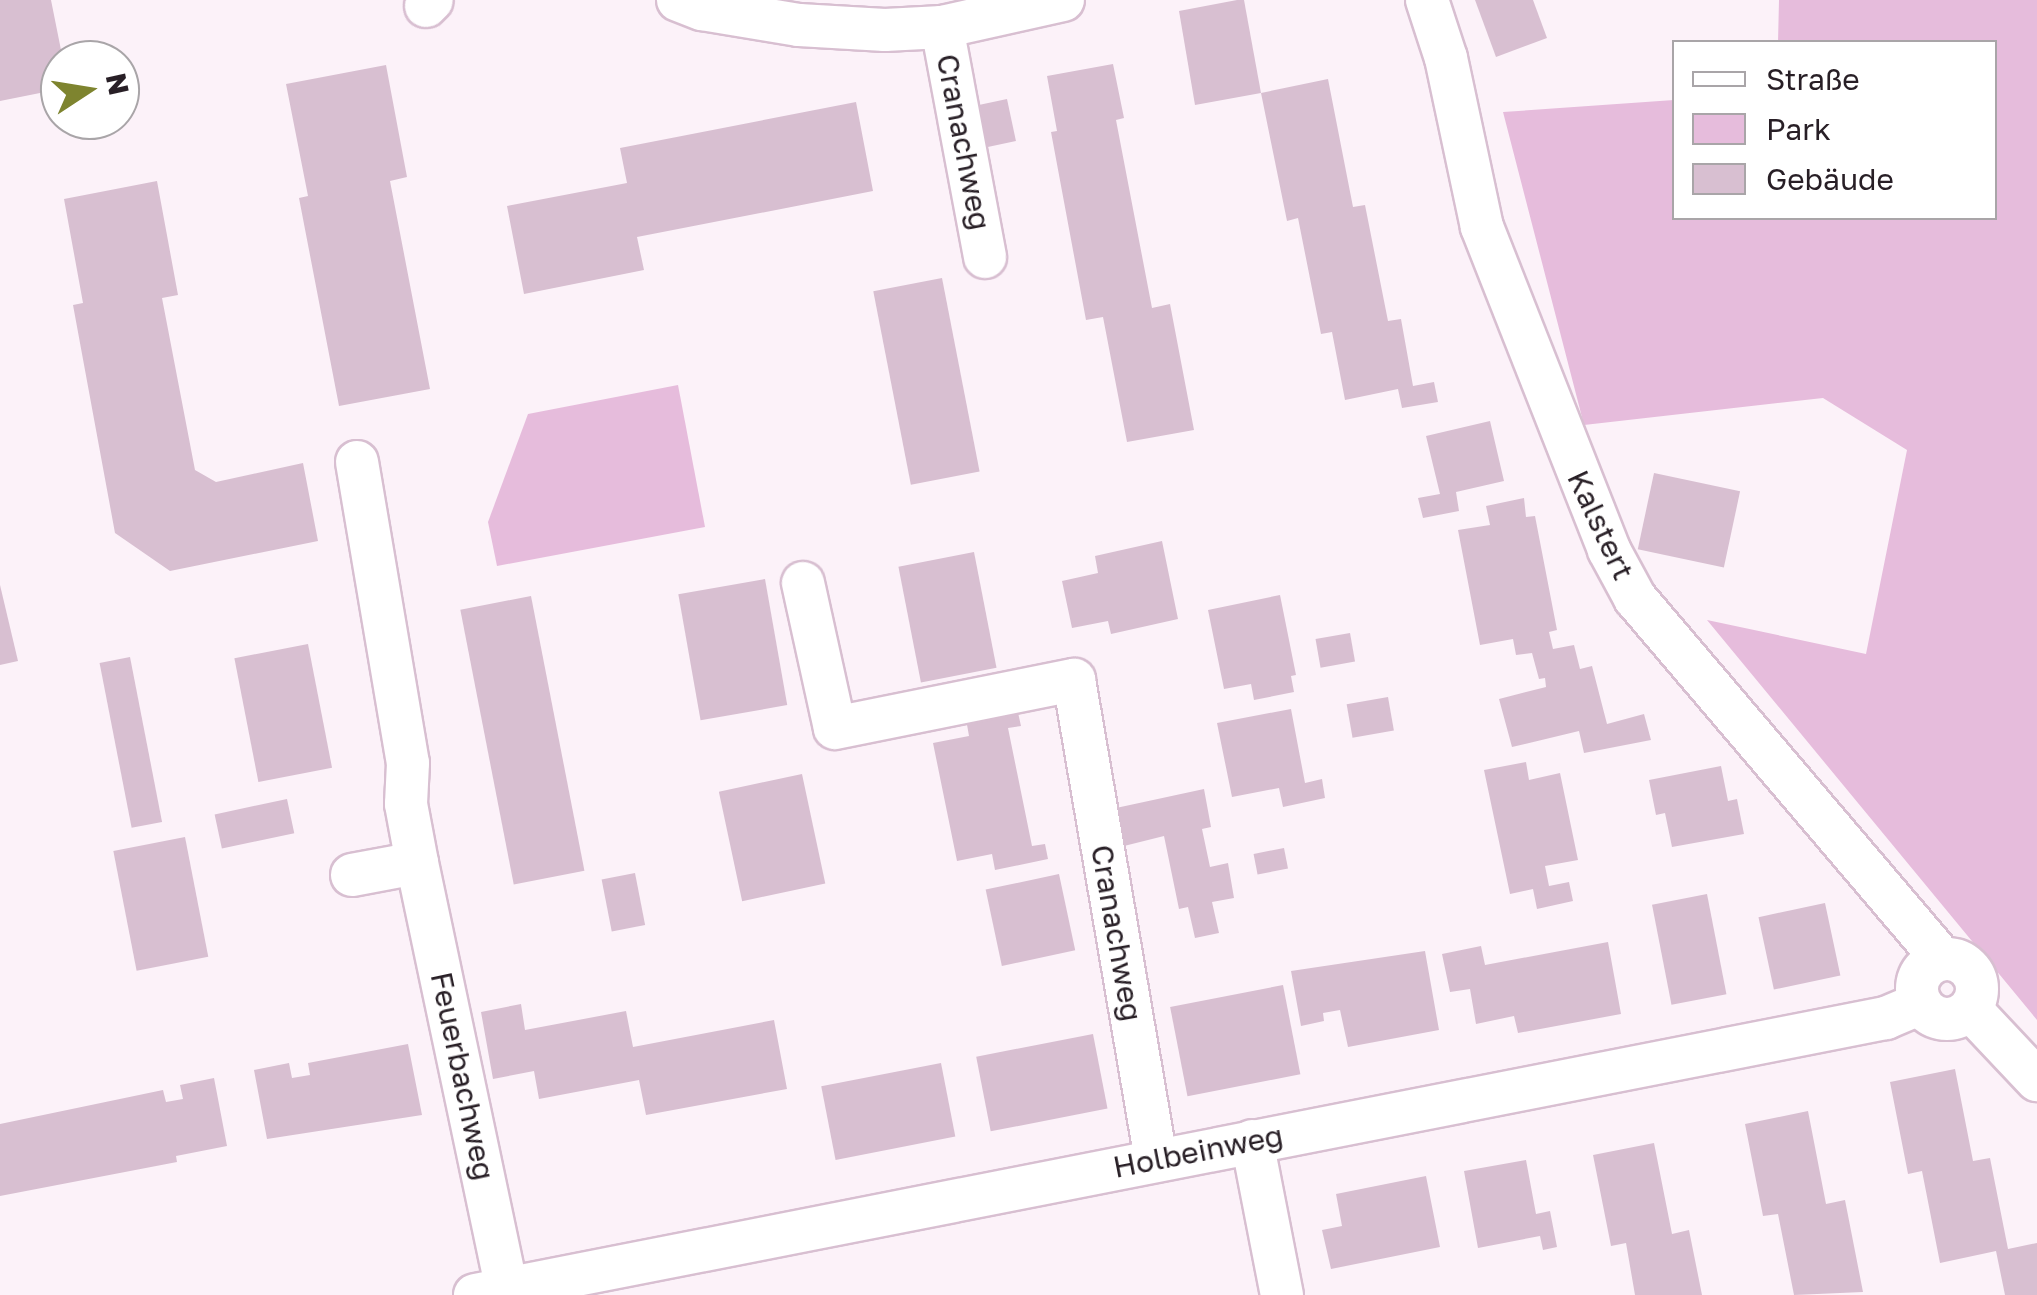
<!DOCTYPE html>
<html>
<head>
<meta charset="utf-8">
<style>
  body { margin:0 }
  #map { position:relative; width:2037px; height:1295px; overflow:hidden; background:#fcf2f9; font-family:"Golos Text",sans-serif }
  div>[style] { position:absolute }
  .green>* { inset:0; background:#e6bcdc }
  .building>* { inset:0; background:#d8bfd1; transform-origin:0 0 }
  .roads { filter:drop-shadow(2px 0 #d8bfd1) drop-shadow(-2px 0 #d8bfd1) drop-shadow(0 2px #d8bfd1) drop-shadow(0 -2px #d8bfd1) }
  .minor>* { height:42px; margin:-21px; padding:0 21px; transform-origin:21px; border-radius:21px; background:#fff }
  .minor>.ring { margin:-21px; padding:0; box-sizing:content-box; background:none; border:42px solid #fff; border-radius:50% }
  span { translate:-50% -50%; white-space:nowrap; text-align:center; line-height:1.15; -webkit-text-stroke:8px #fff; paint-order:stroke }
  .street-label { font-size:30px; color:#281f26 }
  .legend { position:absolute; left:1672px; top:40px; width:325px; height:180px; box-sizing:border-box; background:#fff; border:2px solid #a9a5a8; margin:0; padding:12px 18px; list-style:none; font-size:30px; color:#281f26 }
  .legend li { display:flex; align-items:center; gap:20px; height:50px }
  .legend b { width:50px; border:2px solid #a9a5a8 }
  .north { position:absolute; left:40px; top:40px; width:100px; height:100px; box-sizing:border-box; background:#fff; border:2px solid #a9a5a8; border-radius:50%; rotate:78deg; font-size:28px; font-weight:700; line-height:40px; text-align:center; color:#281f26 }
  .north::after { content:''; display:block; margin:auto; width:35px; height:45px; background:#7e842f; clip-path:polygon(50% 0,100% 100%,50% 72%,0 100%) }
</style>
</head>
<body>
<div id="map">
  <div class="green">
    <div style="clip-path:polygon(1779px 0,2037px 0,2037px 1020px,1707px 620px,1866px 654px,1907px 450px,1823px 398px,1584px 425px,1503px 112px,1674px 100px,1674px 218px,1994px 218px,1994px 42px,1778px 42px)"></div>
    <div style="clip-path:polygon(678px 385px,705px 527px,497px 566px,488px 522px,528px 414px)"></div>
  </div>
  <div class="building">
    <div style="clip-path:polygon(0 0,51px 0,63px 60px,60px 89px,0 101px)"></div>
    <div style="clip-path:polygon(1237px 0,1244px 0,1261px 93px,1195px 105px,1179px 11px)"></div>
    <div style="clip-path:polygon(1475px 0,1533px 0,1547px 38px,1496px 57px)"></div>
    <div style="clip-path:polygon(1113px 64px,1124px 118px,1116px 120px,1152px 308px,1170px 304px,1194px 430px,1127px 442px,1103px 317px,1086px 320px,1051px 132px,1057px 131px,1047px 76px)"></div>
    <div style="clip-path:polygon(386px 65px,407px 177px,390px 181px,430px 389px,339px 406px,299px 198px,308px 196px,286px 84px)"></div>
    <div style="clip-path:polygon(1328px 79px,1353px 207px,1365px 205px,1388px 321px,1401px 319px,1413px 386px,1434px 382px,1438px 402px,1402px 408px,1398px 389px,1345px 400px,1332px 332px,1321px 334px,1298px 218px,1287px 221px,1261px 93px)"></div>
    <div style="left:1007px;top:99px;width:43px;height:36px;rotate:78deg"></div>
    <div style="clip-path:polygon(856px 102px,873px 191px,637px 237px,644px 270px,524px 294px,507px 206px,627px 183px,620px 148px)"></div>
    <div style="clip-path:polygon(157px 181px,178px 295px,162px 298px,195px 470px,216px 482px,303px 463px,318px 541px,170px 571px,115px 533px,73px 305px,83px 303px,64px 199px)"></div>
    <div style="left:942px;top:278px;width:197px;height:70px;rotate:79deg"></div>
    <div style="clip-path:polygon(1490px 421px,1504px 481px,1456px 492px,1459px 511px,1423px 518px,1418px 498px,1440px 494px,1426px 436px)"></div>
    <div style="left:1654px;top:473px;width:88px;height:78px;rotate:12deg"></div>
    <div style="clip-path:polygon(1524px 498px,1526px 517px,1535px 516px,1557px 630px,1549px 632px,1553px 649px,1574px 645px,1580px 669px,1592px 666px,1607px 724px,1644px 714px,1651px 740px,1584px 753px,1579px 731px,1512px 747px,1499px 699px,1546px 687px,1545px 678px,1539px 679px,1532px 653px,1516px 655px,1513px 639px,1480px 645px,1458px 530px,1490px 525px,1486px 506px)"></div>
    <div style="clip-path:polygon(1162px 541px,1178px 619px,1111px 634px,1108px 621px,1072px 628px,1062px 581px,1098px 573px,1095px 556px)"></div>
    <div style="left:974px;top:552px;width:118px;height:77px;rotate:79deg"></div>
    <div style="left:765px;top:579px;width:128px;height:88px;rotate:80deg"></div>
    <div style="clip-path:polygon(0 585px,18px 661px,0 665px)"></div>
    <div style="clip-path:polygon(1280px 595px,1296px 675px,1291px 676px,1294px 692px,1254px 700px,1251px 684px,1224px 689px,1208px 610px)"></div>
    <div style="left:531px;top:596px;width:280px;height:72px;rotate:79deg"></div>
    <div style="left:1350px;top:633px;width:29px;height:35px;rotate:80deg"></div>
    <div style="left:308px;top:644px;width:126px;height:75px;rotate:79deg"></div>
    <div style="left:130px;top:657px;width:168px;height:31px;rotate:79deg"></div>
    <div style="left:1388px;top:697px;width:34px;height:42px;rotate:80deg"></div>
    <div style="clip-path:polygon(1017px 708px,1021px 726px,1008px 728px,1032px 846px,1045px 844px,1048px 859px,995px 870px,992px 854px,957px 861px,933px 743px,969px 736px,966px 719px)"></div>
    <div style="clip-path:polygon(1291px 709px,1305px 783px,1322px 779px,1325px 798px,1283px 807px,1279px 788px,1232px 797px,1217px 723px)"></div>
    <div style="clip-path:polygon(1526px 762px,1529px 780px,1560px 773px,1578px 860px,1545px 866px,1549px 886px,1569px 882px,1573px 901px,1537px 909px,1533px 889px,1510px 894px,1484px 770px)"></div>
    <div style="clip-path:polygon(1721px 766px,1728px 801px,1737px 799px,1744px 834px,1672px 847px,1665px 813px,1656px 815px,1649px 780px)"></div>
    <div style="left:802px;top:774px;width:112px;height:85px;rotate:78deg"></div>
    <div style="clip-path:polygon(1204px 789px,1211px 827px,1202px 829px,1210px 867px,1228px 863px,1234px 898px,1212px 902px,1219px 933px,1195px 938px,1188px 907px,1179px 909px,1164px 836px,1124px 846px,1116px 808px)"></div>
    <div style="left:287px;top:799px;width:35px;height:74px;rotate:78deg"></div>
    <div style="left:185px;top:837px;width:122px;height:73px;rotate:79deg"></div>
    <div style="left:1284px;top:848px;width:21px;height:31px;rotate:79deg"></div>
    <div style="left:635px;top:873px;width:53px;height:34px;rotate:79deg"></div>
    <div style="left:1059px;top:874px;width:78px;height:75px;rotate:78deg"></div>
    <div style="left:1707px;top:894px;width:102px;height:56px;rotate:79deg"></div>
    <div style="left:1825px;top:903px;width:74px;height:68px;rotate:78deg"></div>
    <div style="clip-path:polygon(1608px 942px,1621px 1014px,1518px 1033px,1514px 1016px,1476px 1024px,1470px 989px,1450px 992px,1442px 954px,1481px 946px,1485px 965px)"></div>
    <div style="clip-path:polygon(1425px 951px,1439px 1030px,1348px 1047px,1340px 1010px,1323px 1013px,1324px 1021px,1301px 1026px,1291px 971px)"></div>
    <div style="left:1283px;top:985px;width:91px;height:115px;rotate:79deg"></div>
    <div style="clip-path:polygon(521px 1004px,525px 1030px,626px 1011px,633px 1047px,774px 1020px,787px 1089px,646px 1115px,639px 1080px,539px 1099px,534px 1071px,493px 1079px,481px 1012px)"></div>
    <div style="left:1093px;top:1034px;width:76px;height:119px;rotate:79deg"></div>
    <div style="clip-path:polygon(408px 1044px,422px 1115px,267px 1139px,254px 1070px,289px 1063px,292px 1078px,310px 1075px,308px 1063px)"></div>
    <div style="left:941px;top:1063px;width:75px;height:122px;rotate:79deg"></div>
    <div style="clip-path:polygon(1955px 1069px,1973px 1161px,1990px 1158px,2008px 1249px,2037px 1243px,2037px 1295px,2005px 1295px,1996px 1251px,1940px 1263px,1922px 1171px,1908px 1174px,1890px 1082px)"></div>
    <div style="clip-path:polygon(214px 1078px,227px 1146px,176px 1156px,177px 1162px,0 1196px,0 1124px,163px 1090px,166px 1102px,183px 1099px,180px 1085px)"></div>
    <div style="clip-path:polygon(1808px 1111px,1826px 1204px,1845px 1200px,1863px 1292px,1794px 1295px,1778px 1214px,1763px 1216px,1745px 1124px)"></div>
    <div style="clip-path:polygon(1654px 1143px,1672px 1234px,1689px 1230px,1702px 1295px,1635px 1295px,1626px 1243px,1611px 1246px,1593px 1155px)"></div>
    <div style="clip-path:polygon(1526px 1160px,1536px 1214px,1550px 1211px,1557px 1247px,1543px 1250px,1540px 1236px,1478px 1248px,1464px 1171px)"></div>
    <div style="clip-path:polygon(1426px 1176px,1440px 1247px,1331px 1269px,1322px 1230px,1342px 1226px,1336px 1194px)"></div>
  </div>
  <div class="roads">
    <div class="minor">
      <div style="left:678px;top:0;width:26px;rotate:21deg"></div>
      <div style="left:702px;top:9px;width:98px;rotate:9.4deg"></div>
      <div style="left:799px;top:25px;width:86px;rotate:3.3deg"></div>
      <div style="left:885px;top:30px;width:57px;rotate:-3deg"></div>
      <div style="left:942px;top:27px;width:124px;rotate:-12.6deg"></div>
      <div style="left:1427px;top:0;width:61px;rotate:71.9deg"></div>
      <div style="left:1446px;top:58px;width:173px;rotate:78deg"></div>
      <div style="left:1482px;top:227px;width:347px;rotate:68.5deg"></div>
      <div style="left:1609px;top:550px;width:55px;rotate:61.6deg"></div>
      <div style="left:1635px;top:598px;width:474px;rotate:49.6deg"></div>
      <div style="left:426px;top:6px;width:8px;rotate:-45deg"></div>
      <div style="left:942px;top:27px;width:234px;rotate:79.4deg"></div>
      <div style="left:357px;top:462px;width:305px;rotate:80.4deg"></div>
      <div style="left:408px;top:763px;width:41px;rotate:92.8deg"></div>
      <div style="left:406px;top:804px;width:60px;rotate:79.4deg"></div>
      <div style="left:803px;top:583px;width:148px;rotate:77.6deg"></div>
      <div style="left:835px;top:728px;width:244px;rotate:-11.4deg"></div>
      <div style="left:1074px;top:680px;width:485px;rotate:80.3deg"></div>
      <div style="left:352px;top:875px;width:66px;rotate:-10.5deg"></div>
      <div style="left:417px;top:863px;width:435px;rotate:78.1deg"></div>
      <div class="ring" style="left:1917px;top:959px;width:18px;height:18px"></div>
      <div style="left:1970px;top:1009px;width:98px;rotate:46.7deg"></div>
      <div style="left:1252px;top:1141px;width:157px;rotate:79deg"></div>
      <div style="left:475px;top:1295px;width:1438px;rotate:-11.11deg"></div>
      <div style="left:1886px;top:1018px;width:36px;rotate:-23deg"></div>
    </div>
  </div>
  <div class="street-label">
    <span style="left:964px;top:142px;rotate:79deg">Cranachweg</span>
    <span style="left:1601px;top:525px;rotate:65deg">Kalstert</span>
    <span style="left:1117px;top:933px;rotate:80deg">Cranachweg</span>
    <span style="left:463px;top:1076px;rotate:78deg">Feuerbachweg</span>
    <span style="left:1198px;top:1151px;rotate:-11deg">Holbeinweg</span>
  </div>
  <ul class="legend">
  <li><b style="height:12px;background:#fff"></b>Straße</li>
  <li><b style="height:28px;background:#e6bcdc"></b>Park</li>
  <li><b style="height:28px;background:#d8bfd1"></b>Gebäude</li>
  </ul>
  <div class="north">N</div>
</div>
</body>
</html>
